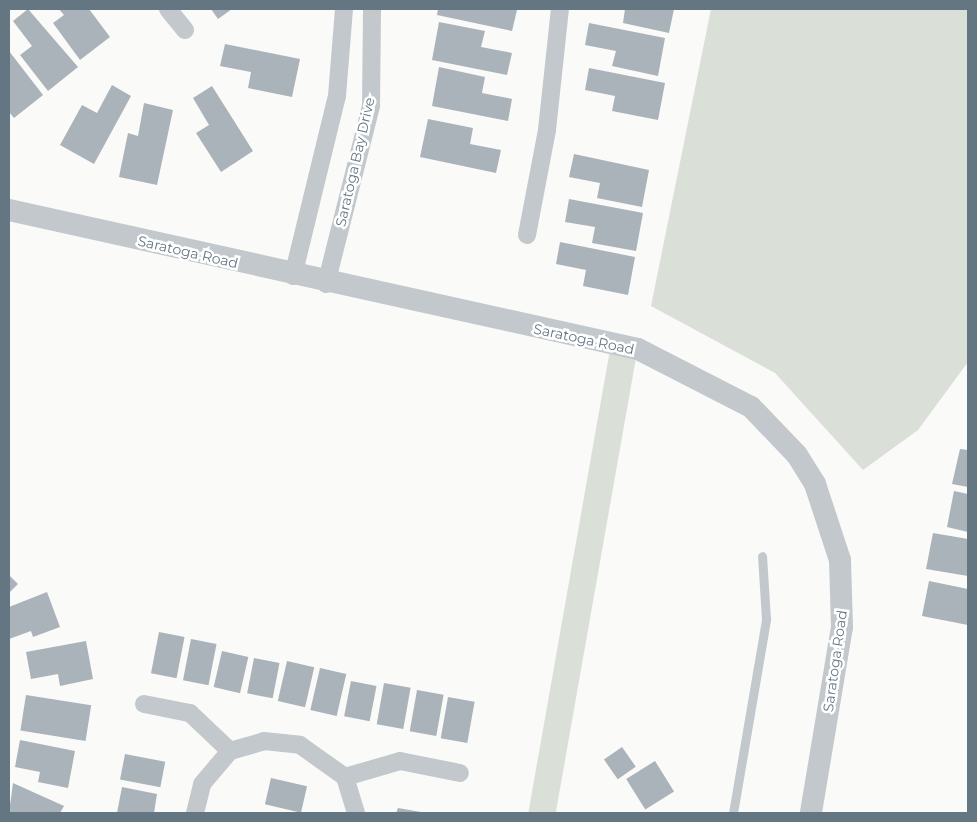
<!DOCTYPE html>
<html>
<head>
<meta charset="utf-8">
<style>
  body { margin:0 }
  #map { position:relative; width:977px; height:822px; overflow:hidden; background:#fafaf8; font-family:Montserrat,sans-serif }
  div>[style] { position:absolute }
  .green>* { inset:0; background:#dadfd7; transform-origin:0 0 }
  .building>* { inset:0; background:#aab3b9; transform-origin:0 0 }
  .service>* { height:9px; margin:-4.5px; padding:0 4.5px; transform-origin:4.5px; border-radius:4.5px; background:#c3c8cc }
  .minor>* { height:18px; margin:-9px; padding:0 9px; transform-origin:9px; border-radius:9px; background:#c3c8cc }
  .tertiary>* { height:22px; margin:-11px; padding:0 11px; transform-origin:11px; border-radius:11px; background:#c3c8cc }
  span { translate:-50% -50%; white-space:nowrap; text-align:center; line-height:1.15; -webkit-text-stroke:5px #fff; paint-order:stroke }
  .street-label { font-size:14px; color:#657683 }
  .frame { position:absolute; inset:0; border:10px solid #657683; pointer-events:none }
</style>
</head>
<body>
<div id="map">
  <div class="green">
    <div style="clip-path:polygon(711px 9px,968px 9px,968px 362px,918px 430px,863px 470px,775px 373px,651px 306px)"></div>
    <div style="left:611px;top:344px;width:27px;height:479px;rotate:10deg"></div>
  </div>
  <div class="building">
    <div style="clip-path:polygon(28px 9px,78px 67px,48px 91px,20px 55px,32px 46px,13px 21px)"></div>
    <div style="clip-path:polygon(59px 9px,89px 9px,110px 37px,80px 60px,53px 23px,64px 15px)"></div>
    <div style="clip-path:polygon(211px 9px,232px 9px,218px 19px)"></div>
    <div style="clip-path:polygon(438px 9px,513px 9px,517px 10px,512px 31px,437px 15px)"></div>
    <div style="clip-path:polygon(625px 9px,674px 9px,669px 33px,623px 23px)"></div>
    <div style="clip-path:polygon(439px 22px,485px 31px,481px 47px,512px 53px,507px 75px,432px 60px)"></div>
    <div style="clip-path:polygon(589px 23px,665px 38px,658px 76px,612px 66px,616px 51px,585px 45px)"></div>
    <div style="clip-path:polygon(225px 44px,300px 59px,292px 97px,248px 88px,251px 72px,220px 66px)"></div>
    <div style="clip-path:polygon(9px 51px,43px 95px,14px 118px,9px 112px)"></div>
    <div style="clip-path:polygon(439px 67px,485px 77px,482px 93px,512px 99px,508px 121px,432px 106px)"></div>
    <div style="clip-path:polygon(589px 68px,665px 83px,658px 120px,612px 111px,615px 96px,585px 90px)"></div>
    <div style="clip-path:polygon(112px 85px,131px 96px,94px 164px,60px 145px,82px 105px,97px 113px)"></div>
    <div style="clip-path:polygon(212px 86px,253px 151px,221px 172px,196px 133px,209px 125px,193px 98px)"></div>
    <div style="clip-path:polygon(144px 103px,173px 110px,157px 185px,119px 177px,128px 133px,138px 136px)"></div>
    <div style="clip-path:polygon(428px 119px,473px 128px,470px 144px,501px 150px,496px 173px,420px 157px)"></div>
    <div style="clip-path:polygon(574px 154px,649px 170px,642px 207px,597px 198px,600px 183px,569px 177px)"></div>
    <div style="clip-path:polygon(569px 199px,643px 213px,636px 251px,592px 243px,595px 227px,565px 222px)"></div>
    <div style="clip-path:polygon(560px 242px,635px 257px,628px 295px,583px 286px,586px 270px,556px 264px)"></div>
    <div style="clip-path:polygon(960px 449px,968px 450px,968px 487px,952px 484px)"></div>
    <div style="clip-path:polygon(954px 491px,968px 494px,968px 532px,947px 527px)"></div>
    <div style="clip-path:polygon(933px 533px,968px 539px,968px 576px,926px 569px)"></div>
    <div style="clip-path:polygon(9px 575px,18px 584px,9px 593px)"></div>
    <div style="clip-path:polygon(929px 581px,968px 589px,968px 625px,922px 616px)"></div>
    <div style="clip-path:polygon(47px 592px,60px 627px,33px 637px,31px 631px,9px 639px,9px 607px)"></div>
    <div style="left:159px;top:632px;width:26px;height:42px;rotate:11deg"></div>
    <div style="left:191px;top:639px;width:26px;height:42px;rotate:11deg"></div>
    <div style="clip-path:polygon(86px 641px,93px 679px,60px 686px,58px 674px,31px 679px,26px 652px)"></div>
    <div style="left:222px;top:651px;width:27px;height:37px;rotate:13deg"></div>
    <div style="left:254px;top:658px;width:26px;height:36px;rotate:11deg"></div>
    <div style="left:287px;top:661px;width:28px;height:41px;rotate:13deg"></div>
    <div style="left:320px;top:668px;width:27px;height:43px;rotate:13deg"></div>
    <div style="left:351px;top:681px;width:26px;height:36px;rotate:11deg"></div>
    <div style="left:384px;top:683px;width:27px;height:42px;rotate:10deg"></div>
    <div style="left:417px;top:690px;width:27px;height:42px;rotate:10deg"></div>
    <div style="left:26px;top:695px;width:66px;height:36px;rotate:9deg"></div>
    <div style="left:448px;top:697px;width:27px;height:42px;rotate:10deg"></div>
    <div style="clip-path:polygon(20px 740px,75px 751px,68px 788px,38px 782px,40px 772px,15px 767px)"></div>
    <div style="left:622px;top:747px;width:24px;height:22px;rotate:55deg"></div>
    <div style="left:125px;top:754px;width:41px;height:26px;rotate:11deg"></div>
    <div style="left:655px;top:761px;width:36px;height:34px;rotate:58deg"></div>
    <div style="left:271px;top:778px;width:37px;height:27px;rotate:13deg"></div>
    <div style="clip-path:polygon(13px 783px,64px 806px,60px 813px,9px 813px)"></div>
    <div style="clip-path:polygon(122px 787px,157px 794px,154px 813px,117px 813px)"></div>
    <div style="clip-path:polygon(398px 808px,421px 812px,421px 813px,396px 813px)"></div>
  </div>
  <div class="service">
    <div style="left:733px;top:813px;width:197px;rotate:-80.3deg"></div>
    <div style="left:766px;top:619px;width:63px;rotate:-93.6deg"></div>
  </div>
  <div class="minor">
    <div style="left:168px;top:9px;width:27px;rotate:51deg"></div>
    <div style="left:527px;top:235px;width:107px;rotate:-79.2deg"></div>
    <div style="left:547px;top:130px;width:122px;rotate:-83.9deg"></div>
    <div style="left:293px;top:276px;width:185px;rotate:-76.3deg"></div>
    <div style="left:337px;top:96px;width:87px;rotate:-85.4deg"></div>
    <div style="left:326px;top:284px;width:184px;rotate:-75.8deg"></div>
    <div style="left:371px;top:106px;width:97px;rotate:-89.4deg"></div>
    <div style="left:144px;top:704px;width:47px;rotate:11.1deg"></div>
    <div style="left:190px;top:713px;width:55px;rotate:43.5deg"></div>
    <div style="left:230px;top:751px;width:35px;rotate:-16deg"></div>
    <div style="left:264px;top:741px;width:36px;rotate:6deg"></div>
    <div style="left:300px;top:745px;width:55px;rotate:35.4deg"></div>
    <div style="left:345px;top:777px;width:57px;rotate:-16.2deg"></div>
    <div style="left:400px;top:761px;width:61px;rotate:11.3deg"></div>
    <div style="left:345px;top:777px;width:38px;rotate:73deg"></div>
    <div style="left:195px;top:813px;width:30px;rotate:-76deg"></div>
    <div style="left:202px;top:784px;width:43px;rotate:-49.7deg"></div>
  </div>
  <div class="tertiary">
    <div style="left:9px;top:210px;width:644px;rotate:12.46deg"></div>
    <div style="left:638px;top:349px;width:127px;rotate:27.2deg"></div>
    <div style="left:751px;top:407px;width:66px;rotate:46.2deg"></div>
    <div style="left:797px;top:455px;width:34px;rotate:58deg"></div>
    <div style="left:815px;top:484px;width:80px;rotate:71.8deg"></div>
    <div style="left:840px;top:560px;width:67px;rotate:88.3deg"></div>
    <div style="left:842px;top:627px;width:189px;rotate:99.5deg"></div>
  </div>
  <div class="street-label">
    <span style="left:355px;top:162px;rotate:-77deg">Saratoga Bay Drive</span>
    <span style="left:188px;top:252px;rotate:13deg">Saratoga Road</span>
    <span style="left:584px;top:339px;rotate:12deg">Saratoga Road</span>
    <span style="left:835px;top:661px;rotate:-82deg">Saratoga Road</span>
  </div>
  <div class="frame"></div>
</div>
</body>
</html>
